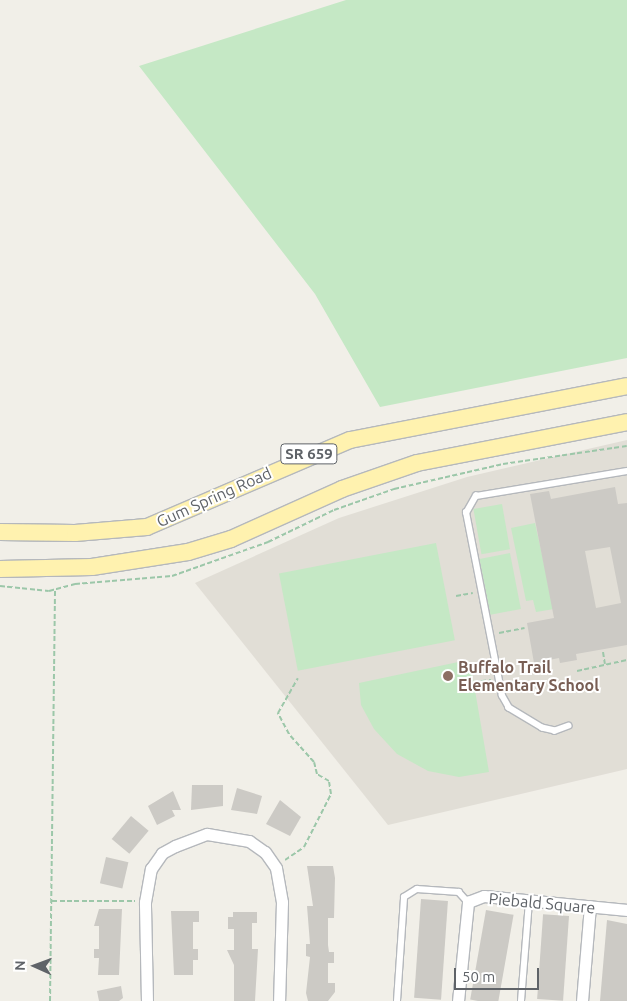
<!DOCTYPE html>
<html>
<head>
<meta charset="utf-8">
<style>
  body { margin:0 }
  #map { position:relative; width:627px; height:1001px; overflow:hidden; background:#f1efe8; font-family:Ubuntu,sans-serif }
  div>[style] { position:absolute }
  .education>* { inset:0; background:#e1ded6 }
  .green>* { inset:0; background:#c5e8c5; transform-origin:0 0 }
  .building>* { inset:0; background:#cccac5; transform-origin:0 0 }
  .path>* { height:2px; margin-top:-1px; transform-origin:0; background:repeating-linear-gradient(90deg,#9cc7a9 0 5px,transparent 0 7.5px) }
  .roads { filter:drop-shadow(1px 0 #b5b8bc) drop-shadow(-1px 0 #b5b8bc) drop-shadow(0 1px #b5b8bc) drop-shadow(0 -1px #b5b8bc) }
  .lane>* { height:5.5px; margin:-2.75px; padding:0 2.75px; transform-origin:2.75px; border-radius:2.75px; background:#fff }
  .street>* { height:11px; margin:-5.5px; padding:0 5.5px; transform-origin:5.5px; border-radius:5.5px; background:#fff }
  .primary>* { height:16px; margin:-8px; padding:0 8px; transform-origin:8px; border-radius:8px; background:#fff2af }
  .dots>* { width:14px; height:14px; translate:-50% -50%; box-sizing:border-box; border:2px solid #fff; border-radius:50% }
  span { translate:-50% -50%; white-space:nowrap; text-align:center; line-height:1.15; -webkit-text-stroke:4px #fff; paint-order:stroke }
  .shield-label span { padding:1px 4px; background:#fff; border:1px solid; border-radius:4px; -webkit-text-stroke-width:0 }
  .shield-label { font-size:15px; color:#5f6368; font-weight:700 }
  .street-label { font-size:16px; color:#5f6368 }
  .education-label { font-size:16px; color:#785e54; font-weight:700 }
  .left { translate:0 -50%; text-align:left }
  .north { position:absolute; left:10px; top:941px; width:50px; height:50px; -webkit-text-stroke:4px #fff; paint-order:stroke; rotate:272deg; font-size:14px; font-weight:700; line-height:20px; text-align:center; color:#5f6368 }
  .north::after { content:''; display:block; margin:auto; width:18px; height:22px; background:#5f6368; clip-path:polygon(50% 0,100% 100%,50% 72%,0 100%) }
  .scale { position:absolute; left:454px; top:968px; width:85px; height:22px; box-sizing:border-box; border:2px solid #5f6368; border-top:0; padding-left:6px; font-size:15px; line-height:18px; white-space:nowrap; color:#5f6368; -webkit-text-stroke:4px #fff; paint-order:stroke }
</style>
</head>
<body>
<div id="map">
  <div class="education">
    <div style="clip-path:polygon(627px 440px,627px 769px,388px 825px,195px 583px,339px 518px,467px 477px)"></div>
  </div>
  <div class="green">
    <div style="clip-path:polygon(346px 0,627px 0,627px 358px,380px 407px,315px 294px,139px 66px)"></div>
    <div style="left:502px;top:504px;width:46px;height:29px;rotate:80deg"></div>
    <div style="clip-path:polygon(535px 523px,554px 609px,536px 612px,533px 600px,526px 601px,511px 528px)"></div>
    <div style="left:436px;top:543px;width:99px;height:160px;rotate:79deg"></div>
    <div style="left:510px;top:553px;width:57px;height:31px;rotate:79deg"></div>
    <div style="clip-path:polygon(463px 661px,471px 667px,489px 772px,459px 777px,428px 771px,397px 754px,374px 729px,361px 705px,359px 683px)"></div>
  </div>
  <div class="building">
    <div style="clip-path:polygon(evenodd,615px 487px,618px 504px,627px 503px,627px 645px,576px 654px,577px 660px,560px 663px,559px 658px,534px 663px,527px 623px,554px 618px,530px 494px,549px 491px,551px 499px,615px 487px,610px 547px,621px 603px,596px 608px,585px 551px,610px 547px)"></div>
    <div style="clip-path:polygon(192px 785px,223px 785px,223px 806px,191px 810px)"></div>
    <div style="clip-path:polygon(237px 788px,262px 796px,257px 814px,231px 810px)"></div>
    <div style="clip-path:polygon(173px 791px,181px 810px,172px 810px,175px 816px,157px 825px,148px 806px)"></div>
    <div style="clip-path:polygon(280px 800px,301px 817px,290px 836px,266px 824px)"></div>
    <div style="left:131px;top:816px;width:23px;height:30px;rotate:40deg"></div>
    <div style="left:106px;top:857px;width:23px;height:27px;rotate:13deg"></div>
    <div style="clip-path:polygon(307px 866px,333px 866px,335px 878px,334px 918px,328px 918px,328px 945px,329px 952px,334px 952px,334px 963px,328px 963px,328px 983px,335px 983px,335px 992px,328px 1001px,308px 1001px,306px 993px,310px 957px,306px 956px,306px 944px,310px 944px,307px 906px,313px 906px)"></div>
    <div style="left:421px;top:899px;width:27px;height:99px;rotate:4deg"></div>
    <div style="clip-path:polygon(99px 909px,122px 909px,119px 975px,98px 975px,99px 958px,94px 958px,94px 949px,99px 949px,99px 926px,94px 926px)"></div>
    <div style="left:486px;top:910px;width:28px;height:91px;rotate:10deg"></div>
    <div style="clip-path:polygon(171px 911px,199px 911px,199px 922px,193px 922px,193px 949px,198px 949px,198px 960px,193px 960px,193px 975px,174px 975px)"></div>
    <div style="clip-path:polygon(233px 912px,257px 912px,257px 923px,252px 923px,252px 949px,258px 949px,255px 1001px,234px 1001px,234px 965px,227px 950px,234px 950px,234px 929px,228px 929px,228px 917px,233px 917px)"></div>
    <div style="left:569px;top:916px;width:85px;height:26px;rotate:94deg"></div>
    <div style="clip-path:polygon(607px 920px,627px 924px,627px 1001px,600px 1001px)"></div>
    <div style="clip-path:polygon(121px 986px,123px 998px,119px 1001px,99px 1001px,97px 991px)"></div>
  </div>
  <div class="path">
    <div style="left:0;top:586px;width:49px;rotate:5.8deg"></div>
    <div style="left:49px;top:591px;width:27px;rotate:-15deg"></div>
    <div style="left:75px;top:584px;width:97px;rotate:-4.7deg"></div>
    <div style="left:172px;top:576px;width:102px;rotate:-19.5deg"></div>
    <div style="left:268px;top:542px;width:73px;rotate:-25.9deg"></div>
    <div style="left:334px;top:510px;width:64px;rotate:-19.3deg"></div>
    <div style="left:394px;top:489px;width:112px;rotate:-12.9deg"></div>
    <div style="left:503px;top:464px;width:125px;rotate:-8.3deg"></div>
    <div style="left:456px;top:596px;width:17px;rotate:-10deg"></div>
    <div style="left:499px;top:633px;width:26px;rotate:-11deg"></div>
    <div style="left:603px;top:652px;width:12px;rotate:81deg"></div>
    <div style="left:577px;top:671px;width:51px;rotate:-12.4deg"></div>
    <div style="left:474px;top:682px;width:17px;rotate:-7deg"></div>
    <div style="left:285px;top:860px;width:23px;rotate:-34deg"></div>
    <div style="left:304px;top:847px;width:59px;rotate:-63deg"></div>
    <div style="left:331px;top:794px;width:13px;rotate:-99deg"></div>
    <div style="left:329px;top:781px;width:14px;rotate:-150deg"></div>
    <div style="left:317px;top:774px;width:12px;rotate:-104deg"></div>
    <div style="left:314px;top:762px;width:38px;rotate:-132deg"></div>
    <div style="left:289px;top:734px;width:24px;rotate:-118deg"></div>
    <div style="left:278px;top:713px;width:40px;rotate:-60.3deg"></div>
    <div style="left:52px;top:901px;width:83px"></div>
    <div style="left:50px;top:1001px;width:410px;rotate:-89.3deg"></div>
  </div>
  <div class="roads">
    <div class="lane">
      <div style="left:569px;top:726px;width:15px;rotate:160deg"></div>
      <div style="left:555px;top:731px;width:13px;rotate:-167deg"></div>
      <div style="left:542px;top:728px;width:39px;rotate:-149deg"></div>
      <div style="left:509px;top:708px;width:14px;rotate:-120deg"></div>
      <div style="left:502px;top:696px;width:187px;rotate:-101.1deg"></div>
      <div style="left:466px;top:513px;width:20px;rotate:-60deg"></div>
      <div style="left:476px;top:496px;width:153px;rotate:-9.4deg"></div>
      <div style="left:397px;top:1001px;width:104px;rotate:-86.1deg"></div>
      <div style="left:404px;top:897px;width:15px;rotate:-32deg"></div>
      <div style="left:417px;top:889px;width:42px;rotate:4.1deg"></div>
      <div style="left:459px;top:892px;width:13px;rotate:48deg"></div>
      <div style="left:521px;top:1001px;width:100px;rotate:-85.4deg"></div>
    </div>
    <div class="street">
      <div style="left:147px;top:1001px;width:99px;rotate:-91.2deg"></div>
      <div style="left:145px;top:902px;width:34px;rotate:-80deg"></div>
      <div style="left:151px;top:869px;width:19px;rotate:-55deg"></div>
      <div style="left:162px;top:853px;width:15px;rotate:-28deg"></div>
      <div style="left:175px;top:846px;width:34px;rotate:-21deg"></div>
      <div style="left:207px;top:834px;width:43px;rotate:9.5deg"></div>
      <div style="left:249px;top:841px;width:19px;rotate:35deg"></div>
      <div style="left:265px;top:852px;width:19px;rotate:55deg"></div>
      <div style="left:276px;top:868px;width:35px;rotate:80deg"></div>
      <div style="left:282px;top:902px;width:99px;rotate:91.7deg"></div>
      <div style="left:458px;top:1001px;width:100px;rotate:-84.2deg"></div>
      <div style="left:468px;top:902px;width:17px;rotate:-21deg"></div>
      <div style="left:484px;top:896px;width:144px;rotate:5.6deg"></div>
      <div style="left:582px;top:1001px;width:95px;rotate:-85.2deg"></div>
    </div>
    <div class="primary">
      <div style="left:0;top:532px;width:75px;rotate:0.8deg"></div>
      <div style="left:75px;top:533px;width:72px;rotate:-4.8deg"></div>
      <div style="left:147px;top:527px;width:221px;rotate:-23.2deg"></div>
      <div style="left:350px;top:440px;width:282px;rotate:-11deg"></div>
      <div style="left:0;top:569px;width:92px;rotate:-1.2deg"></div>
      <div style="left:92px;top:567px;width:97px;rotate:-8.9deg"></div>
      <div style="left:188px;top:552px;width:45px;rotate:-16.8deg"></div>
      <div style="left:231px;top:539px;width:122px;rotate:-24.2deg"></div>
      <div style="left:342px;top:489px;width:79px;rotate:-19.1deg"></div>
      <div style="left:417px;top:463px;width:214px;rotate:-11deg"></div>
    </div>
  </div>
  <div class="dots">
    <div style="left:448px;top:676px;background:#8d6e63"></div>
  </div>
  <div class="shield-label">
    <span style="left:309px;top:454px">SR 659</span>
  </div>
  <div class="street-label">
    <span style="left:214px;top:497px;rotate:-24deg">Gum Spring Road</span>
    <span style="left:542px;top:903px;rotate:5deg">Piebald Square</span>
  </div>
  <div class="education-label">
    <span class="left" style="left:458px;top:676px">Buffalo Trail<br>Elementary School</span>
  </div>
  <div class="north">N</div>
  <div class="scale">50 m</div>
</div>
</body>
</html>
